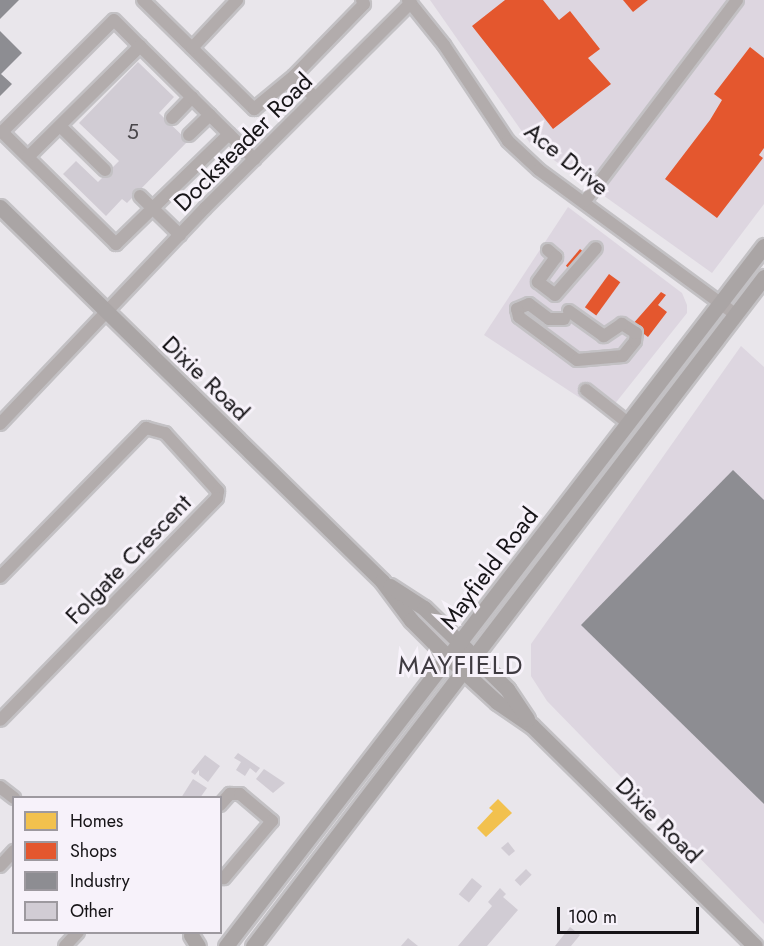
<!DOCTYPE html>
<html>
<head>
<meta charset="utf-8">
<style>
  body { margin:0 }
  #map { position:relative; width:764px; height:946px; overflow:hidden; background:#e9e6eb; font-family:Jost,sans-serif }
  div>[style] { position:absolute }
  .built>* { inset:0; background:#ddd6e0 }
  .homes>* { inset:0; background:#f2c14e }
  .shops>* { inset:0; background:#e4572e; transform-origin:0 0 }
  .industry>* { inset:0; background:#8d8d92 }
  .building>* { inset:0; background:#d1ccd4; transform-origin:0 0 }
  .roads { filter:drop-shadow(2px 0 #c3c1c4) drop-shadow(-2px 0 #c3c1c4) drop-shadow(0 2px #c3c1c4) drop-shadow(0 -2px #c3c1c4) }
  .minor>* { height:12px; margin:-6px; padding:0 6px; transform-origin:6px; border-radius:6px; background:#b2acac }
  .major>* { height:15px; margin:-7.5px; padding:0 7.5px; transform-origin:7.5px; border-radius:7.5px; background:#aaa5a5 }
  span { translate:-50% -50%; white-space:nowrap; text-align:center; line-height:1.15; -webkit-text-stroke:6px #f7f2fa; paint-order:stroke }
  .number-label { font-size:21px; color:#49464a }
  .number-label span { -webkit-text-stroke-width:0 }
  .street-label { font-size:24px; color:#161417 }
  .neighbourhood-label { font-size:26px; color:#3f3b41; letter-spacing:1.5px }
  .legend { position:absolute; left:12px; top:796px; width:210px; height:138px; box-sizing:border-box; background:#f7f2fa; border:2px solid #9d999f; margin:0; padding:8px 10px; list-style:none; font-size:18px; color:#161417 }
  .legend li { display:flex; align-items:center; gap:12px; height:30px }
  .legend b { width:30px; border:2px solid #9d999f }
  .scale { position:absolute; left:557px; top:907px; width:142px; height:27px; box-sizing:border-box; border:3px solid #161417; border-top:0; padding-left:8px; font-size:18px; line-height:21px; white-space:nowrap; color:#161417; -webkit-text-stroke:4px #f7f2fa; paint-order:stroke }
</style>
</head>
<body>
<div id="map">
  <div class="built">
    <div style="clip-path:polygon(430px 0,764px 0,764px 204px,712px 273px,530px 143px)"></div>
    <div style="clip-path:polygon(568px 207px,682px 293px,687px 305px,687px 313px,606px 415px,484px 335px)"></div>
    <div style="clip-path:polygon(741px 346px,764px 367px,764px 924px,547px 701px,531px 676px,531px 644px)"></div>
  </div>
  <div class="homes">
    <div style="clip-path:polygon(498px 799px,512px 813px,486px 837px,477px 828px,493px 811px,489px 808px)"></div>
  </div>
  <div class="shops">
    <div style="clip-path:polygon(505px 0,543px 0,559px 20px,570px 11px,600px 49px,588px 58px,611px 84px,553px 129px,472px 26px)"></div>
    <div style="clip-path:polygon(623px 0,648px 0,633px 12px)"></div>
    <div style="clip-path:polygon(750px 47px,764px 58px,764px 148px,759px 155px,763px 158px,717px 218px,665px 179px,710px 120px,722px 100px,714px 94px)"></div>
    <div style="left:580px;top:249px;width:8px;height:22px;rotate:40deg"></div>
    <div style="left:609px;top:274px;width:14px;height:41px;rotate:36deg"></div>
    <div style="clip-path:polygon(661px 292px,666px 295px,658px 305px,667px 312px,648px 337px,632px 325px)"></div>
    <div style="left:547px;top:332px;width:29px;height:13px;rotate:36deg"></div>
  </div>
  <div class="industry">
    <div style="clip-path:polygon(0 0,19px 0,0 19px)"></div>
    <div style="clip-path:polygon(0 31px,22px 53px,1px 74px,12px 84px,0 96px)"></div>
    <div style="clip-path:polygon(733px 470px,764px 500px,764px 804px,581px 625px)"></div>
  </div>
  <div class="building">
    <div style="clip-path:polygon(138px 62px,174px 97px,159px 113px,188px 141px,127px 203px,122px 199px,106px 216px,63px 174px,76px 161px,98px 182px,119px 161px,79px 123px)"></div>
    <div style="clip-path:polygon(238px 753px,260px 768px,256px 773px,250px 768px,245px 776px,236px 770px,241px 762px,234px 758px)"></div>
    <div style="clip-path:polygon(205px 755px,220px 766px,208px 782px,199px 775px,199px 770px,195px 775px,191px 772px)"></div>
    <div style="clip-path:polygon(264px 769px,285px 783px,273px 793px,256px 779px)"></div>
    <div style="clip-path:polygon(193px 779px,207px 788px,200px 798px,181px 798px)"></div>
    <div style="clip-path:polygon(508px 842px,515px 851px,509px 856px,501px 848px)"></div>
    <div style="left:526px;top:869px;width:8px;height:16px;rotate:45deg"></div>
    <div style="left:472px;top:878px;width:13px;height:21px;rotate:39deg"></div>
    <div style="clip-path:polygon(500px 888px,506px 894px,503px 897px,518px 910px,487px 946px,458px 946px,492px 906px,488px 902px)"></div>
    <div style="clip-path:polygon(570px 927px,580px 935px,571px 946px,555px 946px)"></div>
    <div style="clip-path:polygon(408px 938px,418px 946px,401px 946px)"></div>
  </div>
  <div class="roads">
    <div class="minor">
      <div style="left:143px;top:0;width:156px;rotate:44.5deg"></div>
      <div style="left:254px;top:109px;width:52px;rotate:-39.5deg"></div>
      <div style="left:294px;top:76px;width:100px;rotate:-45.8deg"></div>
      <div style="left:364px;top:4px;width:4px;rotate:-117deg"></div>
      <div style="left:408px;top:0;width:58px;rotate:51.3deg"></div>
      <div style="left:444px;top:45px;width:115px;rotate:56.3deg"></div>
      <div style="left:508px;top:141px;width:42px;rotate:43.1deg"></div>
      <div style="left:539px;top:170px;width:243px;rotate:36.3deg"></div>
      <div style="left:192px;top:48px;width:66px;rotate:-46.8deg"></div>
      <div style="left:294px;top:76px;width:30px;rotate:46deg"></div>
      <div style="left:172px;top:118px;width:29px;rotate:-46deg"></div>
      <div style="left:60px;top:126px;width:63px;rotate:44.4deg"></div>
      <div style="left:229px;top:134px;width:158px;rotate:135.8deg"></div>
      <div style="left:116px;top:244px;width:160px;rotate:-135.5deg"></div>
      <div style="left:2px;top:132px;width:158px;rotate:-45deg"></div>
      <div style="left:114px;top:20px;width:37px;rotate:45deg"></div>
      <div style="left:140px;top:46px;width:161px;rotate:44.7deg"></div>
      <div style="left:189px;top:135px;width:29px;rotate:-44deg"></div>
      <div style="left:28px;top:157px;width:158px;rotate:-44.7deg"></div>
      <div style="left:140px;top:196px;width:56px;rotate:44.3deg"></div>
      <div style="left:585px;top:201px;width:252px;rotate:-52.9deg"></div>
      <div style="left:548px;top:250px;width:11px;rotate:41deg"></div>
      <div style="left:556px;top:257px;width:31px;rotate:126deg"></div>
      <div style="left:538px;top:282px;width:21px;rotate:37deg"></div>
      <div style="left:555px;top:295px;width:62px;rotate:-48.9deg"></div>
      <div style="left:564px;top:319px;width:15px;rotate:180deg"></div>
      <div style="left:549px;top:319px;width:25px;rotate:-143deg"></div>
      <div style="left:529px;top:304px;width:13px;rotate:157deg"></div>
      <div style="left:517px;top:309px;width:8px;rotate:76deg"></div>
      <div style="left:519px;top:317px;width:72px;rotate:36.6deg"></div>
      <div style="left:577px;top:360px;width:46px;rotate:-5deg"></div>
      <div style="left:623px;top:356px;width:19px;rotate:-51deg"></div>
      <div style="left:635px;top:341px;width:8px;rotate:-83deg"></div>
      <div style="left:636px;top:333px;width:17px;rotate:-147deg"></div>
      <div style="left:622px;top:324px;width:22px;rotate:146deg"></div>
      <div style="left:604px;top:336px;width:43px;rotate:-144.5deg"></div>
      <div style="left:586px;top:390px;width:53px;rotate:38.2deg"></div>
      <div style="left:0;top:424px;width:298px;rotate:-46.5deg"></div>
      <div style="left:205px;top:208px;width:291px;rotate:-44.9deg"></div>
      <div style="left:0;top:577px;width:209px;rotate:-45.6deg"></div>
      <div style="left:146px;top:428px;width:20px;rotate:15deg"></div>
      <div style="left:165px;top:433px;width:79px;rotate:47.6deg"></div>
      <div style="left:218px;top:491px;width:7px;rotate:98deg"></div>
      <div style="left:217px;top:498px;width:310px;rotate:134.3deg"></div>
      <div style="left:0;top:787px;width:18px;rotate:38deg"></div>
      <div style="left:220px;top:805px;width:15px;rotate:-48deg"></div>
      <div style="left:230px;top:794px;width:10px"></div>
      <div style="left:240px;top:794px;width:42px;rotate:40.2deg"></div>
      <div style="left:272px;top:821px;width:75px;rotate:130.1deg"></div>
      <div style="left:0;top:866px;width:21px;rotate:-47deg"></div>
      <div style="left:65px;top:946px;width:19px;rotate:-47deg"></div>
    </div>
    <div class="major">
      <div style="left:0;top:207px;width:535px;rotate:44.39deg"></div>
      <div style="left:382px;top:581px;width:49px;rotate:53.4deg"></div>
      <div style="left:411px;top:620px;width:54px;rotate:45deg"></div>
      <div style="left:449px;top:658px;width:65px;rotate:42.5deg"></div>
      <div style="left:497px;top:702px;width:42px;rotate:34.4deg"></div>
      <div style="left:532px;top:726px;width:313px;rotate:44.6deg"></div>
      <div style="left:390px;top:586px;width:40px;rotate:32.9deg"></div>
      <div style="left:424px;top:608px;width:50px;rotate:44.2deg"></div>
      <div style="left:460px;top:643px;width:66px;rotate:44.4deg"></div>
      <div style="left:507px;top:689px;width:36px;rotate:56deg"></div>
      <div style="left:191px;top:935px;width:13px;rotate:58deg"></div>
      <div style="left:226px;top:946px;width:883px;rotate:-52.46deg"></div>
      <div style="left:253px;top:946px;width:842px;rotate:-52.63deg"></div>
    </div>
  </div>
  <div class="number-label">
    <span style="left:133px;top:132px">5</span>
  </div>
  <div class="street-label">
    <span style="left:243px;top:142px;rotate:-45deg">Docksteader Road</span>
    <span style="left:567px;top:159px;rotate:39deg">Ace Drive</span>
    <span style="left:206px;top:378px;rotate:44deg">Dixie Road</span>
    <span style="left:128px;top:559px;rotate:-46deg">Folgate Crescent</span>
    <span style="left:489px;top:568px;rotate:-53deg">Mayfield Road</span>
    <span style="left:659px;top:820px;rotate:45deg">Dixie Road</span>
  </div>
  <div class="neighbourhood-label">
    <span style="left:461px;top:666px">MAYFIELD</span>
  </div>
  <ul class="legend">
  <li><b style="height:16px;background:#f2c14e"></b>Homes</li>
  <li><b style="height:16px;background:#e4572e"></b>Shops</li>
  <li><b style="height:16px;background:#8d8d92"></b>Industry</li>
  <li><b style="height:16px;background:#d1ccd4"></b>Other</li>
  </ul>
  <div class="scale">100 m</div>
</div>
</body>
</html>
